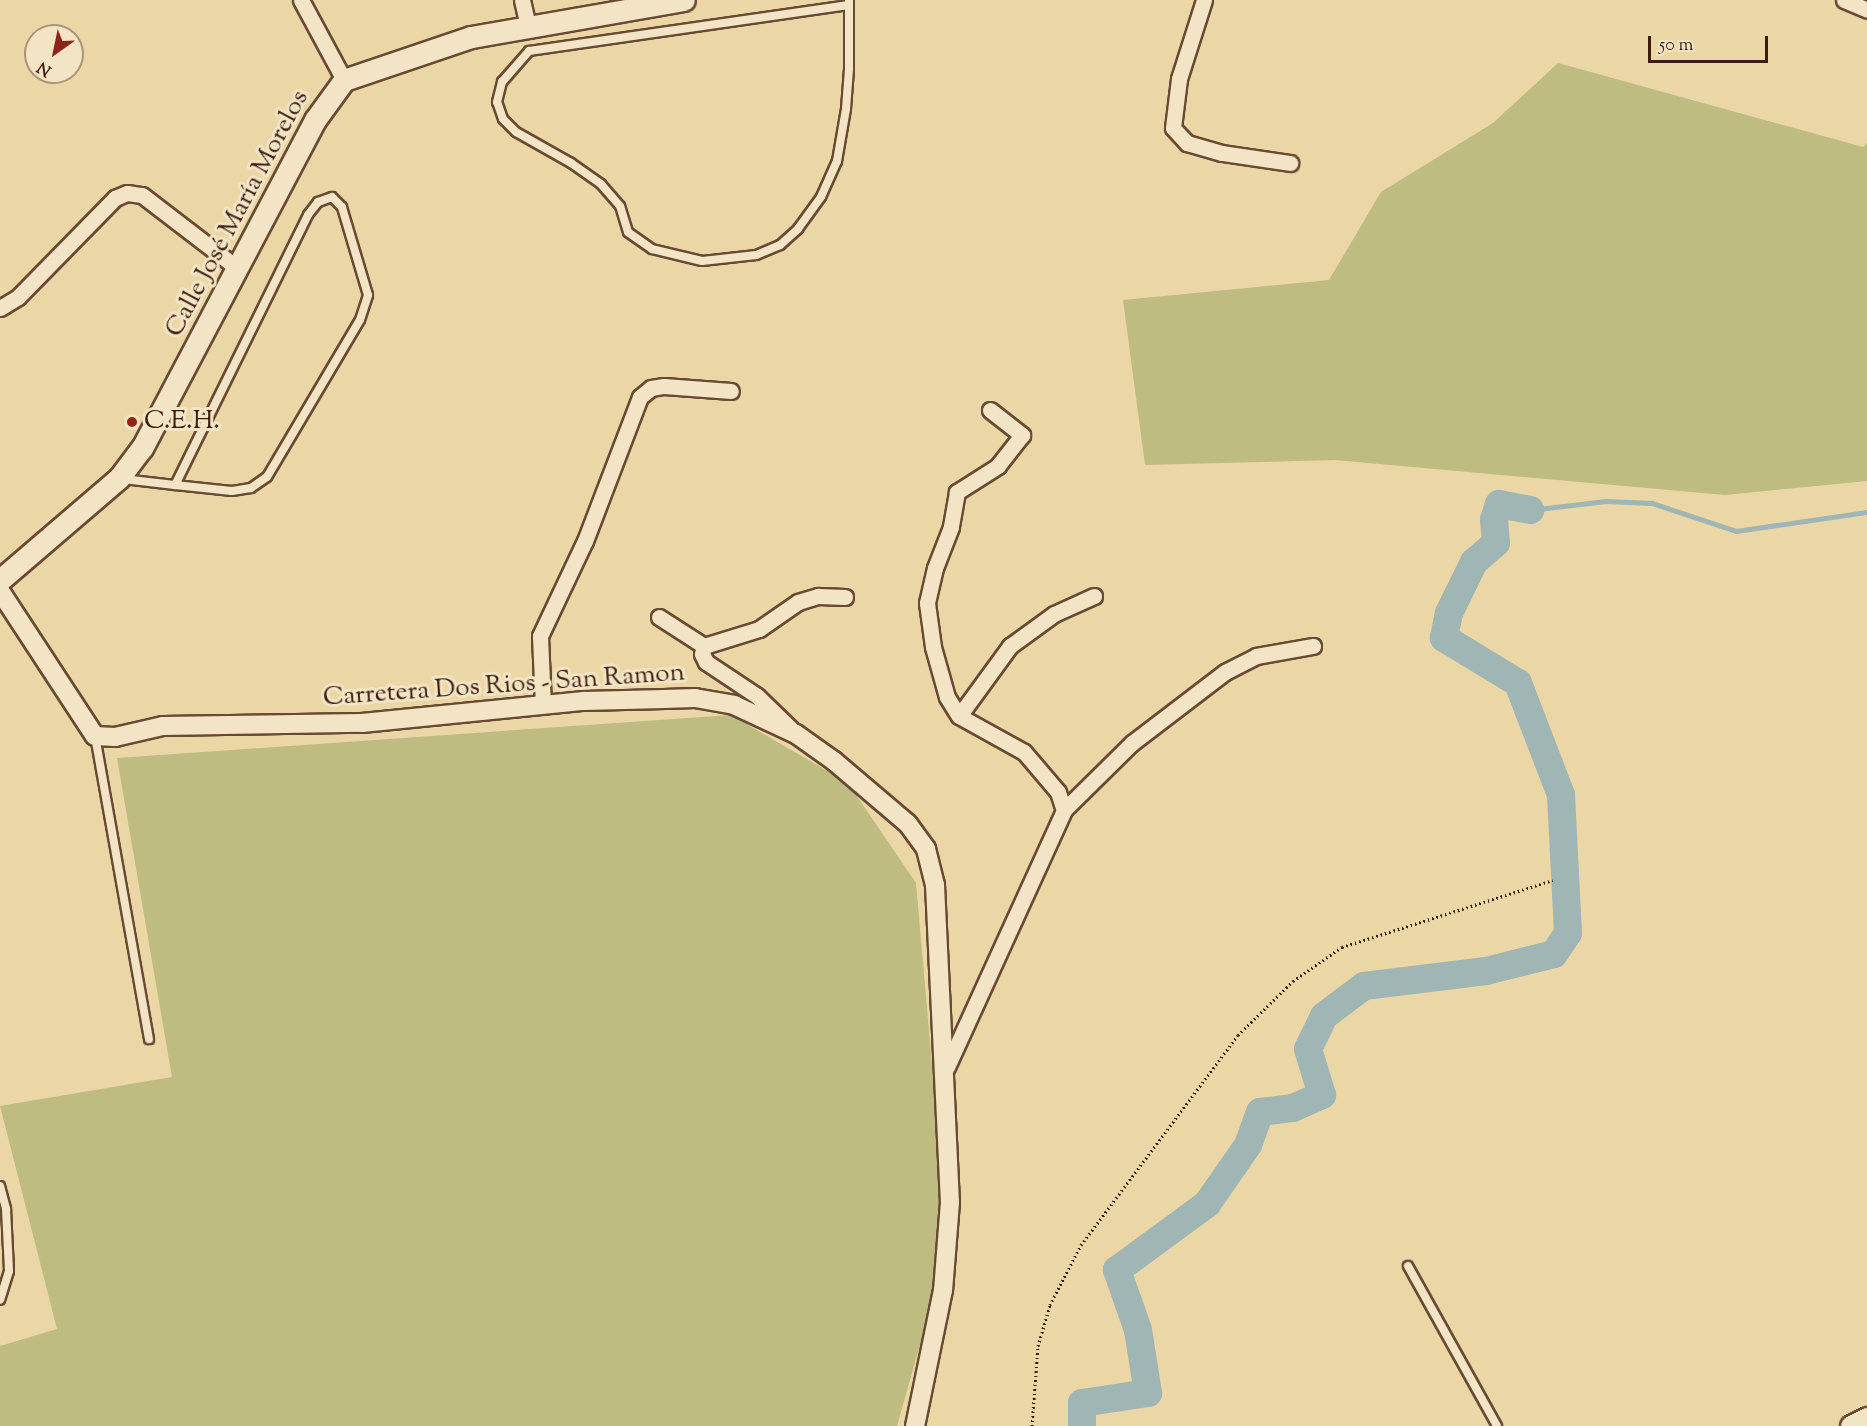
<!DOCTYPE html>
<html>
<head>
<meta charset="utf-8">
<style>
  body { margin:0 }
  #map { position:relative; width:1867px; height:1426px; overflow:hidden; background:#ebd6a6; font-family:"Sorts Mill Goudy",serif }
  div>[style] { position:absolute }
  .green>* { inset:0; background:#bfbc81 }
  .stream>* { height:4.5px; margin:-2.25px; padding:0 2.25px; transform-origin:2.25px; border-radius:2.25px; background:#9fb6b4 }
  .river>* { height:28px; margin:-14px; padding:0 14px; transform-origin:14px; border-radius:14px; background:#9fb6b4 }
  .path>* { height:3px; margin-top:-1.5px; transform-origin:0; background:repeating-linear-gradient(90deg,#3c1c0d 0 1.5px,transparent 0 4.5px) }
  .roads { filter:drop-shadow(2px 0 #684a33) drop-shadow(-2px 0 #684a33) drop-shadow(0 2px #684a33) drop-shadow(0 -2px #684a33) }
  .service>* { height:8px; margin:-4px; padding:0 4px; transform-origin:4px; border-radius:4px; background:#f2e4c5 }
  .minor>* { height:15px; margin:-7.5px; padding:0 7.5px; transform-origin:7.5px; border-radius:7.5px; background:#f2e4c5 }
  .tertiary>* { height:18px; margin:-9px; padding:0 9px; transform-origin:9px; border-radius:9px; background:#f2e4c5 }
  .secondary>* { height:21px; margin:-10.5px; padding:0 10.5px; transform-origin:10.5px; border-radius:10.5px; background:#f2e4c5 }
  .dots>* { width:16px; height:16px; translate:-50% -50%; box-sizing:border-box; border:3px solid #f2e4c5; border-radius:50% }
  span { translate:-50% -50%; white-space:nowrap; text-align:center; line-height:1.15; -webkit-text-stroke:6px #f2e4c5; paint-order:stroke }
  .street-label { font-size:26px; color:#3c1c0d }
  .poi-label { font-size:26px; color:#3c1c0d }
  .left { translate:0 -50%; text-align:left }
  .north { position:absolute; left:24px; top:24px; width:60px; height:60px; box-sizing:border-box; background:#f2e4c5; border:2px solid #a9947b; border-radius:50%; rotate:213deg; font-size:16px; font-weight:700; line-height:24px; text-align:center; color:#3c1c0d }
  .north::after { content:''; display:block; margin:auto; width:21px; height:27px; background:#8f2418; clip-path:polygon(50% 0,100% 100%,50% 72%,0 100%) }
  .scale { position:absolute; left:1648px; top:36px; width:120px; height:27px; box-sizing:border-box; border:3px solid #3c1c0d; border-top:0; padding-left:8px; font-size:18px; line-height:21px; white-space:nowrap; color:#3c1c0d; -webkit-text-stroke:4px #f2e4c5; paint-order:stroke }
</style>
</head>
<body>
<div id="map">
  <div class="green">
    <div style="clip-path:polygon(1558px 63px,1863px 147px,1867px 143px,1867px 481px,1725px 495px,1335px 460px,1145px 465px,1123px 300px,1329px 280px,1381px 192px,1493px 123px)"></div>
    <div style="clip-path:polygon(731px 715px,848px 783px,916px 883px,948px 1246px,897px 1426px,0 1426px,0 1346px,57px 1329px,0 1106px,172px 1077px,117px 758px)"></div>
  </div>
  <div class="stream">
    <div style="left:1530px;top:510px;width:76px;rotate:-6.8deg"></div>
    <div style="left:1605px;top:501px;width:47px;rotate:2.4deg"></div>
    <div style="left:1652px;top:503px;width:89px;rotate:18.4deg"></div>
    <div style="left:1736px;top:531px;width:132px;rotate:-8.3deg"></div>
  </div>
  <div class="river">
    <div style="left:1082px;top:1426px;width:23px;rotate:-90deg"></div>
    <div style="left:1082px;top:1403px;width:67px;rotate:-8.6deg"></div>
    <div style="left:1148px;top:1393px;width:64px;rotate:-99deg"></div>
    <div style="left:1138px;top:1330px;width:64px;rotate:-109.3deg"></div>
    <div style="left:1117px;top:1270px;width:112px;rotate:-36.3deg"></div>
    <div style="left:1207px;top:1204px;width:72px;rotate:-55.2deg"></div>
    <div style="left:1248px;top:1145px;width:35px;rotate:-70deg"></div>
    <div style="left:1260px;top:1112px;width:33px;rotate:-7deg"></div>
    <div style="left:1293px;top:1108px;width:32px;rotate:-24deg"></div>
    <div style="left:1322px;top:1095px;width:48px;rotate:-106.9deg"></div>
    <div style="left:1308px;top:1049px;width:37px;rotate:-64deg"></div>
    <div style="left:1324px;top:1016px;width:50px;rotate:-36.9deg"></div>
    <div style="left:1364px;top:986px;width:123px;rotate:-7deg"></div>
    <div style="left:1486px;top:971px;width:70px;rotate:-14deg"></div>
    <div style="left:1554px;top:954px;width:25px;rotate:-56deg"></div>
    <div style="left:1568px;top:933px;width:138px;rotate:-92.9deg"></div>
    <div style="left:1561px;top:795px;width:120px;rotate:-111deg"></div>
    <div style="left:1518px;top:683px;width:87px;rotate:-148.7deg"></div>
    <div style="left:1444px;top:638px;width:25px;rotate:-79deg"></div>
    <div style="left:1449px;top:613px;width:57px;rotate:-63.9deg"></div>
    <div style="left:1474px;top:562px;width:29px;rotate:-41deg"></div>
    <div style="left:1496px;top:543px;width:23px;rotate:-95deg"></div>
    <div style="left:1494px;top:520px;width:17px;rotate:-73deg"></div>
    <div style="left:1499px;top:504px;width:32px;rotate:11deg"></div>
  </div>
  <div class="path">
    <div style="left:1032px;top:1426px;width:80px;rotate:-85.7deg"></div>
    <div style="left:1038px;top:1346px;width:43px;rotate:-73.7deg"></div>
    <div style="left:1050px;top:1305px;width:68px;rotate:-62.7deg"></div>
    <div style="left:1081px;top:1245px;width:262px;rotate:-53.2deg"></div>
    <div style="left:1238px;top:1035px;width:77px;rotate:-44.5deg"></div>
    <div style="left:1293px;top:981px;width:60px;rotate:-34.8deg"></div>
    <div style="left:1342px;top:947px;width:221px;rotate:-17.6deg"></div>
  </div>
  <div class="roads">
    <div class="service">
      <div style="left:849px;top:0;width:69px;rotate:90deg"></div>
      <div style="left:849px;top:69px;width:40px;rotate:94.3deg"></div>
      <div style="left:846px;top:109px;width:53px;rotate:99.8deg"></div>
      <div style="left:837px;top:161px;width:39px;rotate:114deg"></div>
      <div style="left:821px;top:197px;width:39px;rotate:126deg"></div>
      <div style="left:798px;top:229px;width:24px;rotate:138deg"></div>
      <div style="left:780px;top:245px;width:26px;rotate:157deg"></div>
      <div style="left:756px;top:255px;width:54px;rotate:173.7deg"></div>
      <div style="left:702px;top:261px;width:51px;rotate:-166.5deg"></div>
      <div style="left:652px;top:249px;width:29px;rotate:-145deg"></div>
      <div style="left:628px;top:232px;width:27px;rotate:-107deg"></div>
      <div style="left:620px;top:206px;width:29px;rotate:-131deg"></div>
      <div style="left:601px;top:184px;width:37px;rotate:-145deg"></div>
      <div style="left:571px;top:163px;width:63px;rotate:-150.6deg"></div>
      <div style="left:516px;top:132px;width:18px;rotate:-135deg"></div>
      <div style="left:503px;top:119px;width:18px;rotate:-109deg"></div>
      <div style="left:497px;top:102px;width:21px;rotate:-76deg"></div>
      <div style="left:502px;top:82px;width:41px;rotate:-48.9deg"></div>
      <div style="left:529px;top:51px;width:323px;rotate:-8.2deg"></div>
      <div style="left:123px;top:479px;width:52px;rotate:6.6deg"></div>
      <div style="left:175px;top:485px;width:57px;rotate:6deg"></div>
      <div style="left:232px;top:491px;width:19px;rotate:-9deg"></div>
      <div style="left:251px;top:488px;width:19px;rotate:-35deg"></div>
      <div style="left:267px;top:477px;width:182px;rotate:-59.4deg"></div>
      <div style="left:360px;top:320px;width:26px;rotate:-72deg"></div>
      <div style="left:368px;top:295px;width:92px;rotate:-106.5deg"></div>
      <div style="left:342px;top:207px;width:14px;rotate:-135deg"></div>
      <div style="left:332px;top:197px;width:15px;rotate:160deg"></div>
      <div style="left:318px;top:202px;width:16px;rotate:128deg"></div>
      <div style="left:308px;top:215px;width:301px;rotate:116.2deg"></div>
      <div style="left:95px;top:736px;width:308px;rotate:79.9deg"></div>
      <div style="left:0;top:1186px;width:24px;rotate:75deg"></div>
      <div style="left:6px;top:1209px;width:62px;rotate:87.2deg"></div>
      <div style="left:9px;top:1271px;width:30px;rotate:107deg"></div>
      <div style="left:1408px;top:1266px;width:183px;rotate:60.9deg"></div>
    </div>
    <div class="minor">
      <div style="left:301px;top:0;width:91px;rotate:61.7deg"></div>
      <div style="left:522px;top:0;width:26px;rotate:77deg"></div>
      <div style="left:1204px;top:0;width:83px;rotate:107.6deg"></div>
      <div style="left:1179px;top:79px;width:49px;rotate:97deg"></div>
      <div style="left:1173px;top:128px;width:21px;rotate:47deg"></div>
      <div style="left:1187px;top:143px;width:36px;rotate:16deg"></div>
      <div style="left:1222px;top:153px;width:69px;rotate:8.4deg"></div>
      <div style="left:1844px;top:0;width:25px;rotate:23deg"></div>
      <div style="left:0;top:308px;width:21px;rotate:-31deg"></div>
      <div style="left:18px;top:297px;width:139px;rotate:-45.6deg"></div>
      <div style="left:115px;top:198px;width:13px;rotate:-23deg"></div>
      <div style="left:127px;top:193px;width:15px;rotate:8deg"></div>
      <div style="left:142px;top:195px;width:120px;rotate:37.5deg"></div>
      <div style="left:990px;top:410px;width:41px;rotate:38deg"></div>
      <div style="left:1022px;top:435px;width:39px;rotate:128deg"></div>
      <div style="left:998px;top:466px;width:49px;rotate:147.6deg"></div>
      <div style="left:957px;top:492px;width:36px;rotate:100deg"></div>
      <div style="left:951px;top:527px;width:44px;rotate:111.3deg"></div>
      <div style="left:935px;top:568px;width:36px;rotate:103deg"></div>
      <div style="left:927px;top:603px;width:44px;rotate:82.2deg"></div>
      <div style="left:933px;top:647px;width:52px;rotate:74.4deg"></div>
      <div style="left:947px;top:697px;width:22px;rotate:58deg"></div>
      <div style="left:959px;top:716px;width:74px;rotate:29deg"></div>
      <div style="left:1024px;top:752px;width:52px;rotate:49.6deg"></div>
      <div style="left:1058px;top:792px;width:19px;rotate:72deg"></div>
      <div style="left:659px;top:617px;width:54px;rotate:32.8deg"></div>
      <div style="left:704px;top:646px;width:58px;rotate:-17.2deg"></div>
      <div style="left:759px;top:629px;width:47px;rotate:-34.7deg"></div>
      <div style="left:798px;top:602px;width:21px;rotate:-17deg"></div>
      <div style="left:818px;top:596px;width:27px;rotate:2deg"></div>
      <div style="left:704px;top:646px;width:8px;rotate:104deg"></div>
      <div style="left:702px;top:654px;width:9px;rotate:63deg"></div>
      <div style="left:706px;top:662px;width:61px;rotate:33.7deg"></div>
      <div style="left:757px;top:696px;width:47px;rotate:44.1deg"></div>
      <div style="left:543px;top:705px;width:69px;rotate:-92.5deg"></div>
      <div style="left:540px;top:636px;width:105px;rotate:-64.7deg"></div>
      <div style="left:585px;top:541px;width:154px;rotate:-69.1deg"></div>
      <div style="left:640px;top:397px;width:14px;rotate:-39deg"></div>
      <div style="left:651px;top:388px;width:13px;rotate:-9deg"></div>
      <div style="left:664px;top:386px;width:67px;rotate:4.3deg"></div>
      <div style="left:959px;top:716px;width:87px;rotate:-53.9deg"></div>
      <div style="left:1010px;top:646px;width:54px;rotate:-36deg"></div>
      <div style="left:1054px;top:614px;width:44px;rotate:-24.2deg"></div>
      <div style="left:947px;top:1067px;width:282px;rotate:-65.5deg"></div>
      <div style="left:1064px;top:810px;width:95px;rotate:-44.6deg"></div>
      <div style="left:1132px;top:743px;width:117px;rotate:-37.4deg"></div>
      <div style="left:1225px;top:672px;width:35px;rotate:-27deg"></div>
      <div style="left:1256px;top:656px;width:58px;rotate:-10deg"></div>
    </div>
    <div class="tertiary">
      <div style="left:0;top:591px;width:173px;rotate:56.8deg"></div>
      <div style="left:95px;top:736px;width:20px;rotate:3deg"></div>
      <div style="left:115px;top:737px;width:49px;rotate:-12.9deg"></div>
      <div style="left:163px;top:726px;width:199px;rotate:-0.9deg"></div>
      <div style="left:362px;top:723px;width:223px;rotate:-5.7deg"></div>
      <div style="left:584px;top:701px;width:111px;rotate:-1.5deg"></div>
      <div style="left:695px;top:698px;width:40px;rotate:10deg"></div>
      <div style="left:734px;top:705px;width:68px;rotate:25.1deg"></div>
      <div style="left:796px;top:734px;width:47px;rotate:35.4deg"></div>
      <div style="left:834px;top:761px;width:97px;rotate:40.4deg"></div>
      <div style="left:908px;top:824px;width:31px;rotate:54deg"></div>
      <div style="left:926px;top:849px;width:37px;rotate:76deg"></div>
      <div style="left:935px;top:885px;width:317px;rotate:87.3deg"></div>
      <div style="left:950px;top:1202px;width:88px;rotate:94.5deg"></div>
      <div style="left:943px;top:1290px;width:139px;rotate:101.6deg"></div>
    </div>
    <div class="secondary">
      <div style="left:0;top:580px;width:157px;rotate:-40.6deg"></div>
      <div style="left:119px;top:478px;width:38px;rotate:-53deg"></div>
      <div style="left:142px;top:448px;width:371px;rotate:-62.2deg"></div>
      <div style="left:315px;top:120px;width:49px;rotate:-54.1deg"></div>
      <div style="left:344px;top:80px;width:134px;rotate:-18.7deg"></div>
      <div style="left:471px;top:37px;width:216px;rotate:-9.9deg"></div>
      <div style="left:1851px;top:1426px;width:18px;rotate:-27deg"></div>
    </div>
  </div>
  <div class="dots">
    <div style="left:132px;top:422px;background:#8f2418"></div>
  </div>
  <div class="street-label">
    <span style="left:238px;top:214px;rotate:-62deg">Calle José María Morelos</span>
    <span style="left:504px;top:686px;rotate:-4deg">Carretera Dos Rios - San Ramon</span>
  </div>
  <div class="poi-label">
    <span class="left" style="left:144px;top:422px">C.E.H.</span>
  </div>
  <div class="north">N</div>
  <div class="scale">50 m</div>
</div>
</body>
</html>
